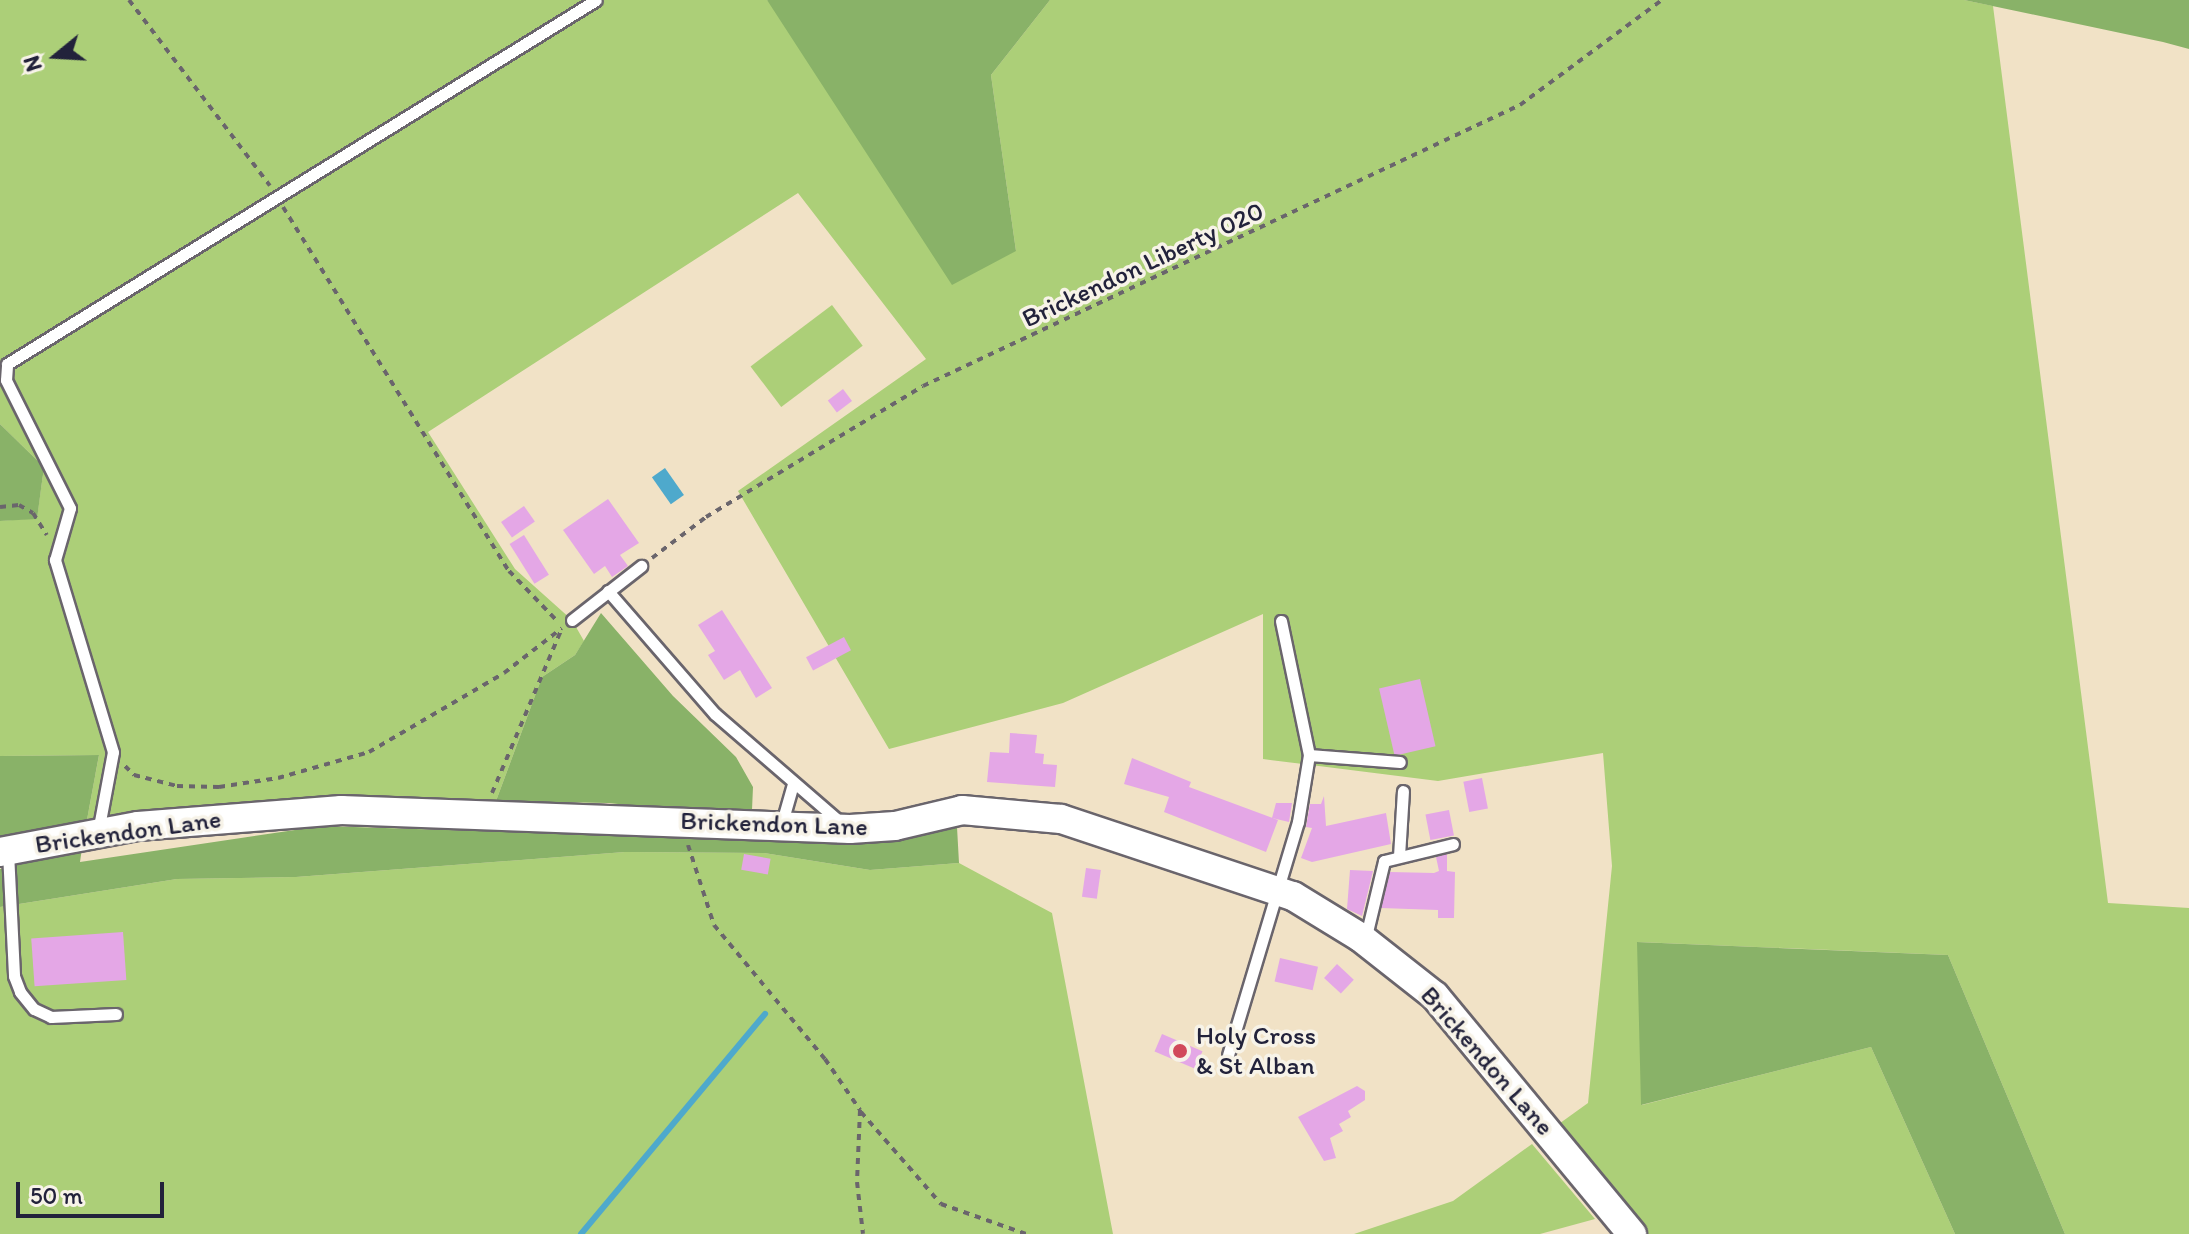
<!DOCTYPE html>
<html>
<head>
<meta charset="utf-8">
<style>
  body { margin:0 }
  #map { position:relative; width:2189px; height:1234px; overflow:hidden; background:#f1e2c6; font-family:Itim,sans-serif }
  div>[style] { position:absolute }
  .green>* { inset:0; background:#accf78; transform-origin:0 0 }
  .forest>* { inset:0; background:#89b268 }
  .water>* { inset:0; background:#4ea9cc; transform-origin:0 0 }
  .stream>* { height:6px; margin:-3px; padding:0 3px; transform-origin:3px; border-radius:3px; background:#4ea9cc }
  .building>* { inset:0; background:#e4a7e6; transform-origin:0 0 }
  .path>* { height:4px; margin-top:-2px; transform-origin:0; background:repeating-linear-gradient(90deg,#6a656c 0 6px,transparent 0 12px) }
  .roads { filter:drop-shadow(2px 0 #6a656c) drop-shadow(-2px 0 #6a656c) drop-shadow(0 2px #6a656c) drop-shadow(0 -2px #6a656c) }
  .service>* { height:11px; margin:-5.5px; padding:0 5.5px; transform-origin:5.5px; border-radius:5.5px; background:#fff }
  .tertiary>* { height:28px; margin:-14px; padding:0 14px; transform-origin:14px; border-radius:14px; background:#fff }
  .dots>* { width:22px; height:22px; translate:-50% -50%; box-sizing:border-box; border:4px solid #f7f3e8; border-radius:50% }
  span { translate:-50% -50%; white-space:nowrap; text-align:center; line-height:1.15; -webkit-text-stroke:7px #f7f3e8; paint-order:stroke }
  .street-label { font-size:26px; color:#22223b }
  .poi-label { font-size:26px; color:#22223b }
  .left { translate:0 -50%; text-align:left }
  .north { position:absolute; left:16px; top:16px; width:80px; height:80px; -webkit-text-stroke:6px #f7f3e8; paint-order:stroke; rotate:252deg; font-size:22px; font-weight:700; line-height:32px; text-align:center; color:#22223b }
  .north::after { content:''; display:block; margin:auto; width:28px; height:36px; background:#22223b; clip-path:polygon(50% 0,100% 100%,50% 72%,0 100%) }
  .scale { position:absolute; left:16px; top:1182px; width:148px; height:36px; box-sizing:border-box; border:4px solid #22223b; border-top:0; padding-left:10px; font-size:24px; line-height:28px; white-space:nowrap; color:#22223b; -webkit-text-stroke:6px #f7f3e8; paint-order:stroke }
</style>
</head>
<body>
<div id="map">
  <div class="green">
    <div style="clip-path:polygon(0 0,767px 0,1016px 251px,991px 75px,1050px 0,1964px 0,1993px 6px,2108px 903px,2189px 908px,2189px 1234px,2065px 1234px,1948px 955px,1638px 942px,1642px 1105px,1871px 1047px,1955px 1234px,1638px 1234px,1556px 1126px,1588px 1103px,1612px 866px,1603px 753px,1438px 781px,1263px 759px,1263px 614px,1063px 703px,889px 749px,738px 491px,926px 359px,798px 193px,428px 432px,515px 569px,572px 620px,584px 641px,575px 655px,542px 677px,496px 801px,425px 801px,86px 825px,99px 755px,0 756px,0 521px,37px 518px,44px 467px,0 424px)"></div>
    <div style="left:832px;top:305px;width:51px;height:102px;rotate:53deg"></div>
    <div style="clip-path:polygon(625px 852px,764px 853px,870px 870px,959px 863px,1052px 913px,1113px 1234px,0 1234px,0 907px,177px 879px,296px 877px)"></div>
    <div style="clip-path:polygon(1532px 1144px,1595px 1219px,1540px 1234px,1354px 1234px,1453px 1201px)"></div>
  </div>
  <div class="forest">
    <div style="clip-path:polygon(767px 0,1050px 0,991px 75px,1016px 251px,952px 285px)"></div>
    <div style="clip-path:polygon(1964px 0,2189px 0,2189px 49px,2163px 42px)"></div>
    <div style="clip-path:polygon(0 424px,44px 467px,37px 519px,0 521px)"></div>
    <div style="clip-path:polygon(601px 613px,673px 696px,736px 757px,753px 787px,752px 810px,738px 816px,608px 803px,496px 801px,542px 677px,575px 655px)"></div>
    <div style="clip-path:polygon(99px 755px,86px 825px,0 839px,0 756px)"></div>
    <div style="clip-path:polygon(322px 826px,849px 843px,957px 827px,959px 863px,870px 870px,764px 853px,625px 852px,296px 877px,177px 879px,0 907px,0 869px,82px 848px,80px 862px)"></div>
    <div style="clip-path:polygon(1637px 942px,1948px 955px,2065px 1234px,1955px 1234px,1871px 1047px,1641px 1105px)"></div>
  </div>
  <div class="water">
    <div style="left:665px;top:468px;width:33px;height:16px;rotate:55deg"></div>
  </div>
  <div class="stream">
    <div style="left:581px;top:1234px;width:287px;rotate:-50.1deg"></div>
  </div>
  <div class="building">
    <div style="left:843px;top:389px;width:15px;height:19px;rotate:53deg"></div>
    <div style="clip-path:polygon(608px 499px,639px 543px,620px 555px,628px 566px,612px 577px,605px 566px,594px 574px,563px 530px)"></div>
    <div style="left:524px;top:506px;width:19px;height:28px;rotate:55deg"></div>
    <div style="left:524px;top:535px;width:47px;height:17px;rotate:58deg"></div>
    <div style="clip-path:polygon(722px 610px,772px 688px,756px 698px,740px 670px,724px 680px,708px 655px,715px 651px,698px 625px)"></div>
    <div style="left:844px;top:637px;width:15px;height:43px;rotate:62deg"></div>
    <div style="left:1420px;top:679px;width:69px;height:42px;rotate:77deg"></div>
    <div style="clip-path:polygon(1010px 733px,1037px 735px,1035px 753px,1044px 754px,1043px 764px,1057px 765px,1055px 787px,987px 782px,990px 752px,1009px 753px)"></div>
    <div style="clip-path:polygon(1132px 758px,1191px 782px,1189px 787px,1278px 820px,1266px 852px,1164px 812px,1169px 797px,1124px 784px)"></div>
    <div style="left:1482px;top:778px;width:31px;height:19px;rotate:79deg"></div>
    <div style="clip-path:polygon(1324px 796px,1326px 826px,1386px 813px,1391px 844px,1312px 862px,1301px 858px,1312px 828px,1306px 827px,1310px 804px,1321px 804px)"></div>
    <div style="clip-path:polygon(1276px 803px,1292px 803px,1289px 822px,1272px 818px)"></div>
    <div style="left:1449px;top:810px;width:26px;height:24px;rotate:79deg"></div>
    <div style="left:744px;top:854px;width:27px;height:16px;rotate:10deg"></div>
    <div style="clip-path:polygon(1447px 854px,1447px 871px,1455px 872px,1454px 918px,1438px 918px,1438px 910px,1381px 908px,1390px 872px,1434px 873px,1439px 871px,1436px 857px)"></div>
    <div style="left:1086px;top:868px;width:15px;height:29px;rotate:8deg"></div>
    <div style="clip-path:polygon(1350px 870px,1373px 871px,1362px 916px,1347px 909px)"></div>
    <div style="left:123px;top:932px;width:48px;height:92px;rotate:86deg"></div>
    <div style="left:1280px;top:958px;width:39px;height:24px;rotate:13deg"></div>
    <div style="left:1337px;top:964px;width:23px;height:19px;rotate:43deg"></div>
    <div style="left:1162px;top:1034px;width:44px;height:19px;rotate:23deg"></div>
    <div style="clip-path:polygon(1357px 1086px,1365px 1091px,1365px 1100px,1348px 1111px,1351px 1117px,1339px 1124px,1343px 1131px,1330px 1138px,1336px 1158px,1324px 1161px,1298px 1117px)"></div>
  </div>
  <div class="path">
    <div style="left:129px;top:0;width:233px;rotate:52.8deg"></div>
    <div style="left:283px;top:207px;width:428px;rotate:58.2deg"></div>
    <div style="left:509px;top:571px;width:71px;rotate:46.1deg"></div>
    <div style="left:0;top:507px;width:19px;rotate:-6deg"></div>
    <div style="left:19px;top:505px;width:16px;rotate:30deg"></div>
    <div style="left:33px;top:513px;width:26px;rotate:58deg"></div>
    <div style="left:652px;top:558px;width:68px;rotate:-37.2deg"></div>
    <div style="left:706px;top:517px;width:253px;rotate:-31.1deg"></div>
    <div style="left:923px;top:386px;width:660px;rotate:-25.21deg"></div>
    <div style="left:1520px;top:105px;width:177px;rotate:-36.5deg"></div>
    <div style="left:125px;top:766px;width:13px;rotate:45deg"></div>
    <div style="left:134px;top:775px;width:44px;rotate:14.3deg"></div>
    <div style="left:177px;top:786px;width:42px;rotate:1.4deg"></div>
    <div style="left:219px;top:787px;width:60px;rotate:-8.7deg"></div>
    <div style="left:278px;top:778px;width:95px;rotate:-15.9deg"></div>
    <div style="left:369px;top:752px;width:156px;rotate:-30.3deg"></div>
    <div style="left:504px;top:673px;width:73px;rotate:-37.8deg"></div>
    <div style="left:492px;top:793px;width:179px;rotate:-67deg"></div>
    <div style="left:688px;top:845px;width:84px;rotate:72deg"></div>
    <div style="left:714px;top:925px;width:174px;rotate:50.4deg"></div>
    <div style="left:825px;top:1059px;width:62px;rotate:55.5deg"></div>
    <div style="left:860px;top:1110px;width:72px;rotate:92.4deg"></div>
    <div style="left:857px;top:1182px;width:52px;rotate:83.4deg"></div>
    <div style="left:861px;top:1112px;width:122px;rotate:49deg"></div>
    <div style="left:941px;top:1204px;width:90px;rotate:19.4deg"></div>
  </div>
  <div class="roads">
    <div class="service">
      <div style="left:608px;top:591px;width:163px;rotate:49deg"></div>
      <div style="left:715px;top:714px;width:165px;rotate:40.8deg"></div>
      <div style="left:572px;top:620px;width:88px;rotate:-38deg"></div>
      <div style="left:1309px;top:755px;width:91px;rotate:4.4deg"></div>
      <div style="left:781px;top:826px;width:44px;rotate:-74.1deg"></div>
      <div style="left:98px;top:832px;width:81px;rotate:-79.4deg"></div>
      <div style="left:113px;top:752px;width:201px;rotate:-106.8deg"></div>
      <div style="left:55px;top:560px;width:54px;rotate:-73.9deg"></div>
      <div style="left:70px;top:508px;width:143px;rotate:-116.6deg"></div>
      <div style="left:6px;top:380px;width:16px;rotate:-86deg"></div>
      <div style="left:7px;top:364px;width:692px;rotate:-31.72deg"></div>
      <div style="left:8px;top:852px;width:124px;rotate:87.2deg"></div>
      <div style="left:14px;top:976px;width:17px;rotate:69deg"></div>
      <div style="left:20px;top:992px;width:22px;rotate:51deg"></div>
      <div style="left:34px;top:1009px;width:19px;rotate:25deg"></div>
      <div style="left:51px;top:1017px;width:65px;rotate:-2.6deg"></div>
      <div style="left:1399px;top:856px;width:65px;rotate:-86.5deg"></div>
      <div style="left:1361px;top:936px;width:7px;rotate:-34deg"></div>
      <div style="left:1367px;top:932px;width:73px;rotate:-76.5deg"></div>
      <div style="left:1384px;top:861px;width:71px;rotate:-13.8deg"></div>
      <div style="left:1228px;top:1055px;width:243px;rotate:-73.3deg"></div>
      <div style="left:1298px;top:822px;width:68px;rotate:-80.7deg"></div>
      <div style="left:1309px;top:755px;width:137px;rotate:-101.8deg"></div>
    </div>
    <div class="tertiary">
      <div style="left:0;top:852px;width:140px;rotate:-10.7deg"></div>
      <div style="left:138px;top:826px;width:204px;rotate:-4.5deg"></div>
      <div style="left:341px;top:810px;width:509px;rotate:2.14deg"></div>
      <div style="left:850px;top:829px;width:45px;rotate:-3.8deg"></div>
      <div style="left:895px;top:826px;width:69px;rotate:-13.4deg"></div>
      <div style="left:962px;top:810px;width:99px;rotate:5.2deg"></div>
      <div style="left:1061px;top:819px;width:244px;rotate:18.4deg"></div>
      <div style="left:1293px;top:896px;width:79px;rotate:31.5deg"></div>
      <div style="left:1360px;top:937px;width:95px;rotate:38.2deg"></div>
      <div style="left:1435px;top:996px;width:309px;rotate:50.4deg"></div>
    </div>
  </div>
  <div class="dots">
    <div style="left:1180px;top:1051px;background:#d1495b"></div>
  </div>
  <div class="street-label">
    <span style="left:1143px;top:265px;rotate:-25deg">Brickendon Liberty 020</span>
    <span style="left:774px;top:824px;rotate:2deg">Brickendon Lane</span>
    <span style="left:128px;top:832px;rotate:-8deg">Brickendon Lane</span>
    <span style="left:1487px;top:1061px;rotate:49deg">Brickendon Lane</span>
  </div>
  <div class="poi-label">
    <span class="left" style="left:1196px;top:1051px">Holy Cross<br>&amp; St Alban</span>
  </div>
  <div class="north">N</div>
  <div class="scale">50 m</div>
</div>
</body>
</html>
